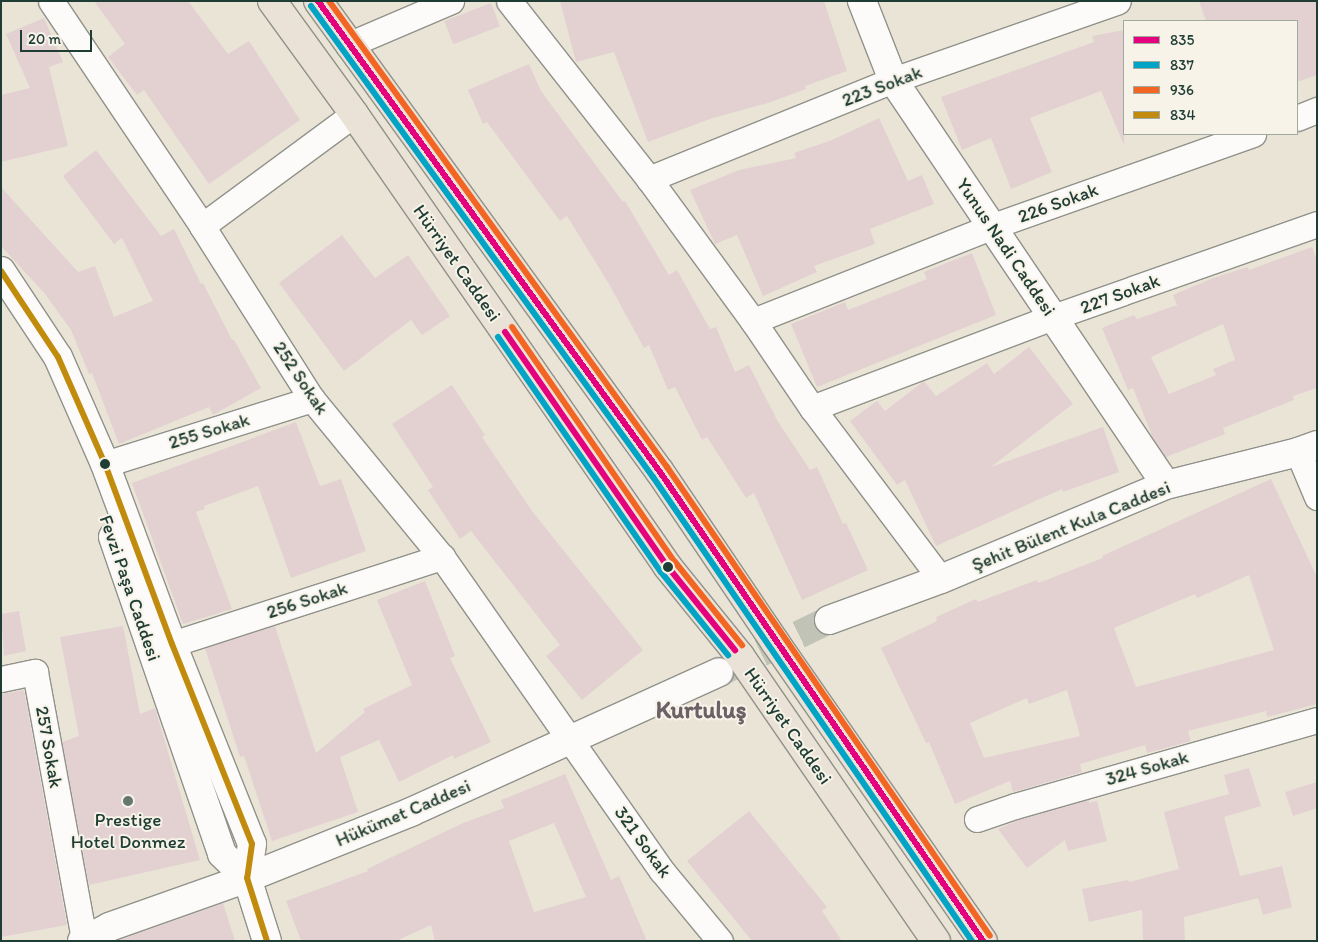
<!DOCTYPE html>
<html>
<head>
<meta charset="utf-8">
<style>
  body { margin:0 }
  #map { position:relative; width:1318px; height:942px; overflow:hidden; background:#eae4d7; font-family:Itim,sans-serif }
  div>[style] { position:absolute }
  .building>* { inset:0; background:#e3d1d2; transform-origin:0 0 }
  .tertiary-tunnel>* { height:28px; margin-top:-14px; transform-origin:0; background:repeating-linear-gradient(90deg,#c1c3b6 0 28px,transparent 0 42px) }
  .roads { filter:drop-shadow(1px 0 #90928a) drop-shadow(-1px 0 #90928a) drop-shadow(0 1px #90928a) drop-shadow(0 -1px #90928a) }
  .minor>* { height:25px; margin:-12.5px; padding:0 12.5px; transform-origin:12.5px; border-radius:12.5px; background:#fcfbf9 }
  .tertiary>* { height:28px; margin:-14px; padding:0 14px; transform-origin:14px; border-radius:14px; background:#fcfbf9 }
  .trunk>* { height:28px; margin:-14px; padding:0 14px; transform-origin:14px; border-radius:14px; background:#eae2d6 }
  .bus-1>* { height:6px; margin:-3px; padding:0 3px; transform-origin:3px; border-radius:3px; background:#e5007d }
  .bus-2>* { height:6px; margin:-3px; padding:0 3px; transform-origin:3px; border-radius:3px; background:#02a4c6 }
  .bus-3>* { height:6px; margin:-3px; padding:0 3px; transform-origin:3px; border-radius:3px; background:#f26522 }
  .bus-4>* { height:6px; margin:-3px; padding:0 3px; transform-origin:3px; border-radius:3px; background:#c18c0d }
  .dots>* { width:14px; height:14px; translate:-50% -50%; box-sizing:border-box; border:2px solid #f7f3e8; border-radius:50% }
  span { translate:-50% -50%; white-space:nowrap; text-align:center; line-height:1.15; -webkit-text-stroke:4px #f7f3e8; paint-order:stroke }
  .street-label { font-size:19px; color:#1f3d34 }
  .poi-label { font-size:19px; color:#1f3d34 }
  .district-label { font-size:24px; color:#6b6268; font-weight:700 }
  .frame { position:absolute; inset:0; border:2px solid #1f3d34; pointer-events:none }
  .legend { position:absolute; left:1123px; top:20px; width:175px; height:115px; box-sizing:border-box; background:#f7f3e8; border:1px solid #a1aaa0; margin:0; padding:6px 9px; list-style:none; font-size:15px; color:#1f3d34 }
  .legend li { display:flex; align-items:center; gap:10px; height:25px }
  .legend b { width:25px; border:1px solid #a1aaa0 }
  .scale { position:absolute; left:20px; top:30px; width:72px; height:22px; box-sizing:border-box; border:2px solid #1f3d34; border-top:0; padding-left:6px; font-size:15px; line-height:18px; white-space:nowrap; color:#1f3d34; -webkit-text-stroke:4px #f7f3e8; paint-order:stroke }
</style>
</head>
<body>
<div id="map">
  <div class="building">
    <div style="clip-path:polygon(94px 1px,188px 1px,228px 54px,249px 41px,300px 120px,209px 184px,144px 90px,137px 95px,108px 57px,125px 44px)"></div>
    <div style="clip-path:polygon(560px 1px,824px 1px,847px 71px,805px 86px,806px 89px,768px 103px,713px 118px,648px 142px,614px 52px,576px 62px)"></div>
    <div style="clip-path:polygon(1199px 1px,1317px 1px,1317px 75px,1297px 82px,1297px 21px,1206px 21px)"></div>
    <div style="left:491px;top:3px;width:25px;height:50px;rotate:69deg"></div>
    <div style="clip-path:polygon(44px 18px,63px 62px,49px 67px,68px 146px,1px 162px,1px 95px,30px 88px,6px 34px)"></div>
    <div style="clip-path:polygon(1124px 30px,1124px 145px,1101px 91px,1030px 118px,1052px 172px,1011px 189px,991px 138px,962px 150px,941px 97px,1094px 42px,1092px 36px)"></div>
    <div style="clip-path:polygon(529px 64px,541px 91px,623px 202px,625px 201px,669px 275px,677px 270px,710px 329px,716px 327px,735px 372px,749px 365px,777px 420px,810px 470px,817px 467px,843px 524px,846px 523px,868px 570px,802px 600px,754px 493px,746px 498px,707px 437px,702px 440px,675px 387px,668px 390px,649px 345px,644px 348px,609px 284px,567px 216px,560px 221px,487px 122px,483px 124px,468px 90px)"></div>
    <div style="clip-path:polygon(879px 118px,908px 181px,922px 175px,934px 204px,870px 229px,875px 244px,814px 266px,817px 272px,763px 296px,737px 235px,715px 244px,690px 190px,739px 170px,796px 158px,794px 153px,832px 140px)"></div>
    <div style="clip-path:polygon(96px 150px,161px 236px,174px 229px,201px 284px,203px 283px,232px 340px,234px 340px,261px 388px,213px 415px,209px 407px,119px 444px,92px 373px,89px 374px,71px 330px,45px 294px,1px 246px,1px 187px,78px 272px,95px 266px,114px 317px,153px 301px,122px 238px,114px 244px,63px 176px)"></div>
    <div style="clip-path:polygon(342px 235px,375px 278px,408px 255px,450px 316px,422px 335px,411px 320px,344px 371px,279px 283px)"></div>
    <div style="clip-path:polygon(evenodd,1312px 247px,1317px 261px,1317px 388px,1293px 396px,1294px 400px,1223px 428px,1225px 434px,1166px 457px,1153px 438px,1133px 388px,1128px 390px,1102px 328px,1134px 315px,1137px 319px,1177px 305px,1173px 295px,1213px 278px,1248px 267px,1249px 270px,1312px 247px,1223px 324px,1235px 360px,1213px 369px,1216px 375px,1169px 394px,1151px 357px,1223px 324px)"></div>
    <div style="clip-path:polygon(972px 253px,996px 315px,817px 387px,791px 324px,845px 302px,848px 310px,927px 279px,924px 272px)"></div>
    <div style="clip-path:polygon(1029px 347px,1073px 404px,991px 467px,1103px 427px,1119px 472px,1063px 492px,1062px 489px,936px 546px,905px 480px,897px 485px,850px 421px,877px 401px,885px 411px,924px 381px,936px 396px,987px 363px,994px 374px)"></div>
    <div style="clip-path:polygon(452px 385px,485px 435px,482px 437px,532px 511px,643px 650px,582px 700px,546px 656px,560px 645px,471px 531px,460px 539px,428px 490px,433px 487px,392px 424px)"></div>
    <div style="clip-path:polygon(296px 422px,320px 486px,341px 479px,366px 551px,291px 578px,258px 486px,204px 506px,205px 509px,196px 512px,232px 609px,183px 624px,132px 483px)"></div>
    <div style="clip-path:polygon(evenodd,1271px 479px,1317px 577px,1317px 704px,1267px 717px,1266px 711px,1188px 731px,1191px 741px,1147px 753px,1145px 745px,1080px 764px,1082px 772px,1013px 792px,1010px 781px,955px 804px,929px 742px,926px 743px,881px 648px,937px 621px,936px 617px,976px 599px,978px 602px,1037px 580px,1038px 583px,1103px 558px,1102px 556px,1271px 479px,1249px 575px,1274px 650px,1136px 687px,1114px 628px,1195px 594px,1197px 598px,1249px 575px,1271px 479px,1067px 690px,1080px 736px,984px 758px,970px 723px,1027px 698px,1029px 704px,1067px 690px)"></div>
    <div style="clip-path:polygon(425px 581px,455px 656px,450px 658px,491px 742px,454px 759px,453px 755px,399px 782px,379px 740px,340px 757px,358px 812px,272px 841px,244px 756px,240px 757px,205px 648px,275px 626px,316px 753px,365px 712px,363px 709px,412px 685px,377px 600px)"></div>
    <div style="clip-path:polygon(19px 611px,26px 651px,4px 656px,1px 614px)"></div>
    <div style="clip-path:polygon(123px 626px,140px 714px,155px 708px,200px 860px,89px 885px,62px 742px,79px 736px,60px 637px)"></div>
    <div style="clip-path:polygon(24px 690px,67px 925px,1px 937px,1px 694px)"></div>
    <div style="clip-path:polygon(1249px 768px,1261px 806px,1224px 817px,1240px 876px,1282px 866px,1292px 907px,1263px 915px,1258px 898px,1184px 917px,1185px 941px,1143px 941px,1142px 910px,1089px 922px,1082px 889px,1128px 880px,1129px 882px,1179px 869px,1164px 812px,1229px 794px,1224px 775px)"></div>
    <div style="clip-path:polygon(evenodd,565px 774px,611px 880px,619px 876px,647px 941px,435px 941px,431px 925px,396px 941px,301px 941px,286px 901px,368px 871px,367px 869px,463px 823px,504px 808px,501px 800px,565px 774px,554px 823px,586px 897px,534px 912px,509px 841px,554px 823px)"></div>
    <div style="clip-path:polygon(1317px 782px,1317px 808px,1293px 816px,1285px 792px)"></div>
    <div style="clip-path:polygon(1089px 800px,1089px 803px,1097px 801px,1107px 841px,1068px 851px,1065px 840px,1027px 868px,998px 829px,1019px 820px)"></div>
    <div style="clip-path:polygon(749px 811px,827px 907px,822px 911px,842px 941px,752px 941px,687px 861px)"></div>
    <div style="clip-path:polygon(223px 903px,235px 941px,119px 941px,119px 940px)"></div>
  </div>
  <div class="tertiary-tunnel">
    <div style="left:723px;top:671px;width:118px;rotate:-25.7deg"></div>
  </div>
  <div class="roads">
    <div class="minor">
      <div style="left:51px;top:1px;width:271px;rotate:56.1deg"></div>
      <div style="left:202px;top:226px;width:205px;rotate:57.6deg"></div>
      <div style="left:312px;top:399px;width:205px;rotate:50.6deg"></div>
      <div style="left:442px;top:557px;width:383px;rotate:55deg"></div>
      <div style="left:662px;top:871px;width:91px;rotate:50.4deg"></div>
      <div style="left:509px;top:1px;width:226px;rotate:51.8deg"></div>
      <div style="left:649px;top:179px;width:176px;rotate:53.8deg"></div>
      <div style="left:753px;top:321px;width:105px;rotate:55.9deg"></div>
      <div style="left:812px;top:408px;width:214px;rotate:53deg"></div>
      <div style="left:348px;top:45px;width:112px;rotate:-23.1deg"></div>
      <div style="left:1297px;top:118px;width:22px;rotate:-22deg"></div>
      <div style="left:649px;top:179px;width:263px;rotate:-22.1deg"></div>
      <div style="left:893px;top:80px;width:238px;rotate:-19.3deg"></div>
      <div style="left:202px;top:226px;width:189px;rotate:-36.4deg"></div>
      <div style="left:753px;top:321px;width:258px;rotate:-21.6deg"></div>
      <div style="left:993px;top:226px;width:276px;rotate:-19.5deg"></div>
      <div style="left:812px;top:408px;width:258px;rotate:-20.7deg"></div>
      <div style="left:1053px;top:317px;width:280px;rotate:-19.4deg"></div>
      <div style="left:1298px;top:452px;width:49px;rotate:67.1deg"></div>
      <div style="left:105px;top:464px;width:217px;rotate:-17.4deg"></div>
      <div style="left:172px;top:644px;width:284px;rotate:-17.9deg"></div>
      <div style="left:1px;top:679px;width:35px;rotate:-12deg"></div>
      <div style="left:35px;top:672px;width:272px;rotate:79.6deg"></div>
      <div style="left:977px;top:819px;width:40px;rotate:-18.9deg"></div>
      <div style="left:1015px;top:806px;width:314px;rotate:-15.9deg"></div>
    </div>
    <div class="tertiary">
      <div style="left:862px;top:1px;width:85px;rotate:68.6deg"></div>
      <div style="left:893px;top:80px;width:488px;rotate:56deg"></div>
      <div style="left:1px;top:271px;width:103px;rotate:56.5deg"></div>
      <div style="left:58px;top:357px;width:117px;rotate:66.3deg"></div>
      <div style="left:105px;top:464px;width:192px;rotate:69.6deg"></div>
      <div style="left:172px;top:644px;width:215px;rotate:68.2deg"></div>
      <div style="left:252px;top:844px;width:34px;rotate:98deg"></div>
      <div style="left:247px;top:878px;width:66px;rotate:72.4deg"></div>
      <div style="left:113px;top:537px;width:335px;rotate:71deg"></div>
      <div style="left:222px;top:854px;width:35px;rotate:44deg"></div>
      <div style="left:829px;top:620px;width:119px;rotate:-20.1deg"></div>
      <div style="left:941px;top:579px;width:244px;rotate:-22.7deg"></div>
      <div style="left:1166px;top:485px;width:136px;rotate:-14deg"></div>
      <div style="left:1298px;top:452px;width:20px;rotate:-20deg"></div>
      <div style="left:82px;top:941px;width:30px;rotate:-27deg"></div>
      <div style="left:109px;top:927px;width:146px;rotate:-19.5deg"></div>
      <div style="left:247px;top:878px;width:177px;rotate:-21.9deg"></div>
      <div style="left:411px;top:812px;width:338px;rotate:-24.4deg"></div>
    </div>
    <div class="trunk">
      <div style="left:272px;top:1px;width:140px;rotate:54deg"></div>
      <div style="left:354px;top:114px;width:551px;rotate:55.27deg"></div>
      <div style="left:668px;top:567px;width:114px;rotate:51deg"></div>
      <div style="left:740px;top:656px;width:346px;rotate:55.5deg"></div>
      <div style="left:318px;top:1px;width:582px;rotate:54.02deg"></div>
      <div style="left:660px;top:472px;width:205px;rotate:55.9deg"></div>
      <div style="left:775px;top:642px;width:364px;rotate:55.2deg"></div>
    </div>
  </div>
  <div class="bus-1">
    <div style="left:318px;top:1px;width:582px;rotate:54.02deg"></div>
    <div style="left:660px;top:472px;width:569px;rotate:55.44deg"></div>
    <div style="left:505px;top:332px;width:286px;rotate:55.3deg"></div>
    <div style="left:668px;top:567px;width:107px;rotate:51.1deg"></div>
  </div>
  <div class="bus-2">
    <div style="left:311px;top:6px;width:582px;rotate:54.02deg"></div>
    <div style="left:653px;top:477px;width:563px;rotate:55.49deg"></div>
    <div style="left:498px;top:337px;width:286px;rotate:55.3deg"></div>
    <div style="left:661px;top:572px;width:107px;rotate:51.1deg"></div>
  </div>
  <div class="bus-3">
    <div style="left:329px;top:1px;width:576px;rotate:54.05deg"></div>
    <div style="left:667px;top:467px;width:569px;rotate:55.44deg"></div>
    <div style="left:512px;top:327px;width:286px;rotate:55.3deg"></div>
    <div style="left:675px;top:562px;width:107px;rotate:51.1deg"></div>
  </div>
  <div class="bus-4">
    <div style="left:1px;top:271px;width:103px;rotate:56.5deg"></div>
    <div style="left:58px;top:357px;width:117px;rotate:66.3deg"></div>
    <div style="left:105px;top:464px;width:192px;rotate:69.6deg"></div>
    <div style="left:172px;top:644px;width:215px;rotate:68.2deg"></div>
    <div style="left:252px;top:844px;width:34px;rotate:98deg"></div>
    <div style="left:247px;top:878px;width:66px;rotate:72.4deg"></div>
  </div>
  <div class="dots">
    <div style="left:105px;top:464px;background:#1f3d34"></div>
    <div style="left:668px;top:567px;background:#1f3d34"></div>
    <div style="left:128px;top:801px;background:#66776d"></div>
  </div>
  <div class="street-label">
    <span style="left:882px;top:86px;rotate:-21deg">223 Sokak</span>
    <span style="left:1058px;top:203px;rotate:-20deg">226 Sokak</span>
    <span style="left:1006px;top:247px;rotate:56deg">Yunus Nadi Caddesi</span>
    <span style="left:457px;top:263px;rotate:55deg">Hürriyet Caddesi</span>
    <span style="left:1120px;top:294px;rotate:-20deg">227 Sokak</span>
    <span style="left:301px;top:378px;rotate:56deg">252 Sokak</span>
    <span style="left:209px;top:431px;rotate:-17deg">255 Sokak</span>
    <span style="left:1071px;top:526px;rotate:-22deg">Şehit Bülent Kula Caddesi</span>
    <span style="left:130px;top:588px;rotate:71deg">Fevzi Paşa Caddesi</span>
    <span style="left:307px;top:600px;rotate:-18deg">256 Sokak</span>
    <span style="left:788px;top:726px;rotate:55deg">Hürriyet Caddesi</span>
    <span style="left:49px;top:747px;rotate:80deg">257 Sokak</span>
    <span style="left:1147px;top:768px;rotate:-16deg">324 Sokak</span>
    <span style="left:403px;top:813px;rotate:-23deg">Hükümet Caddesi</span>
    <span style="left:643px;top:842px;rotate:54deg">321 Sokak</span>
  </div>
  <div class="poi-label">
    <span style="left:128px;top:831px">Prestige<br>Hotel Donmez</span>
  </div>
  <div class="district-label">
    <span style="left:701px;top:710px">Kurtuluş</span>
  </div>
  <div class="frame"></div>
  <ul class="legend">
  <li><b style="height:6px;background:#e5007d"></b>835</li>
  <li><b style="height:6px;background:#02a4c6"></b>837</li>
  <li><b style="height:6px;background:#f26522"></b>936</li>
  <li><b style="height:6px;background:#c18c0d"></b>834</li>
  </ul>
  <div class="scale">20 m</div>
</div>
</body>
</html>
